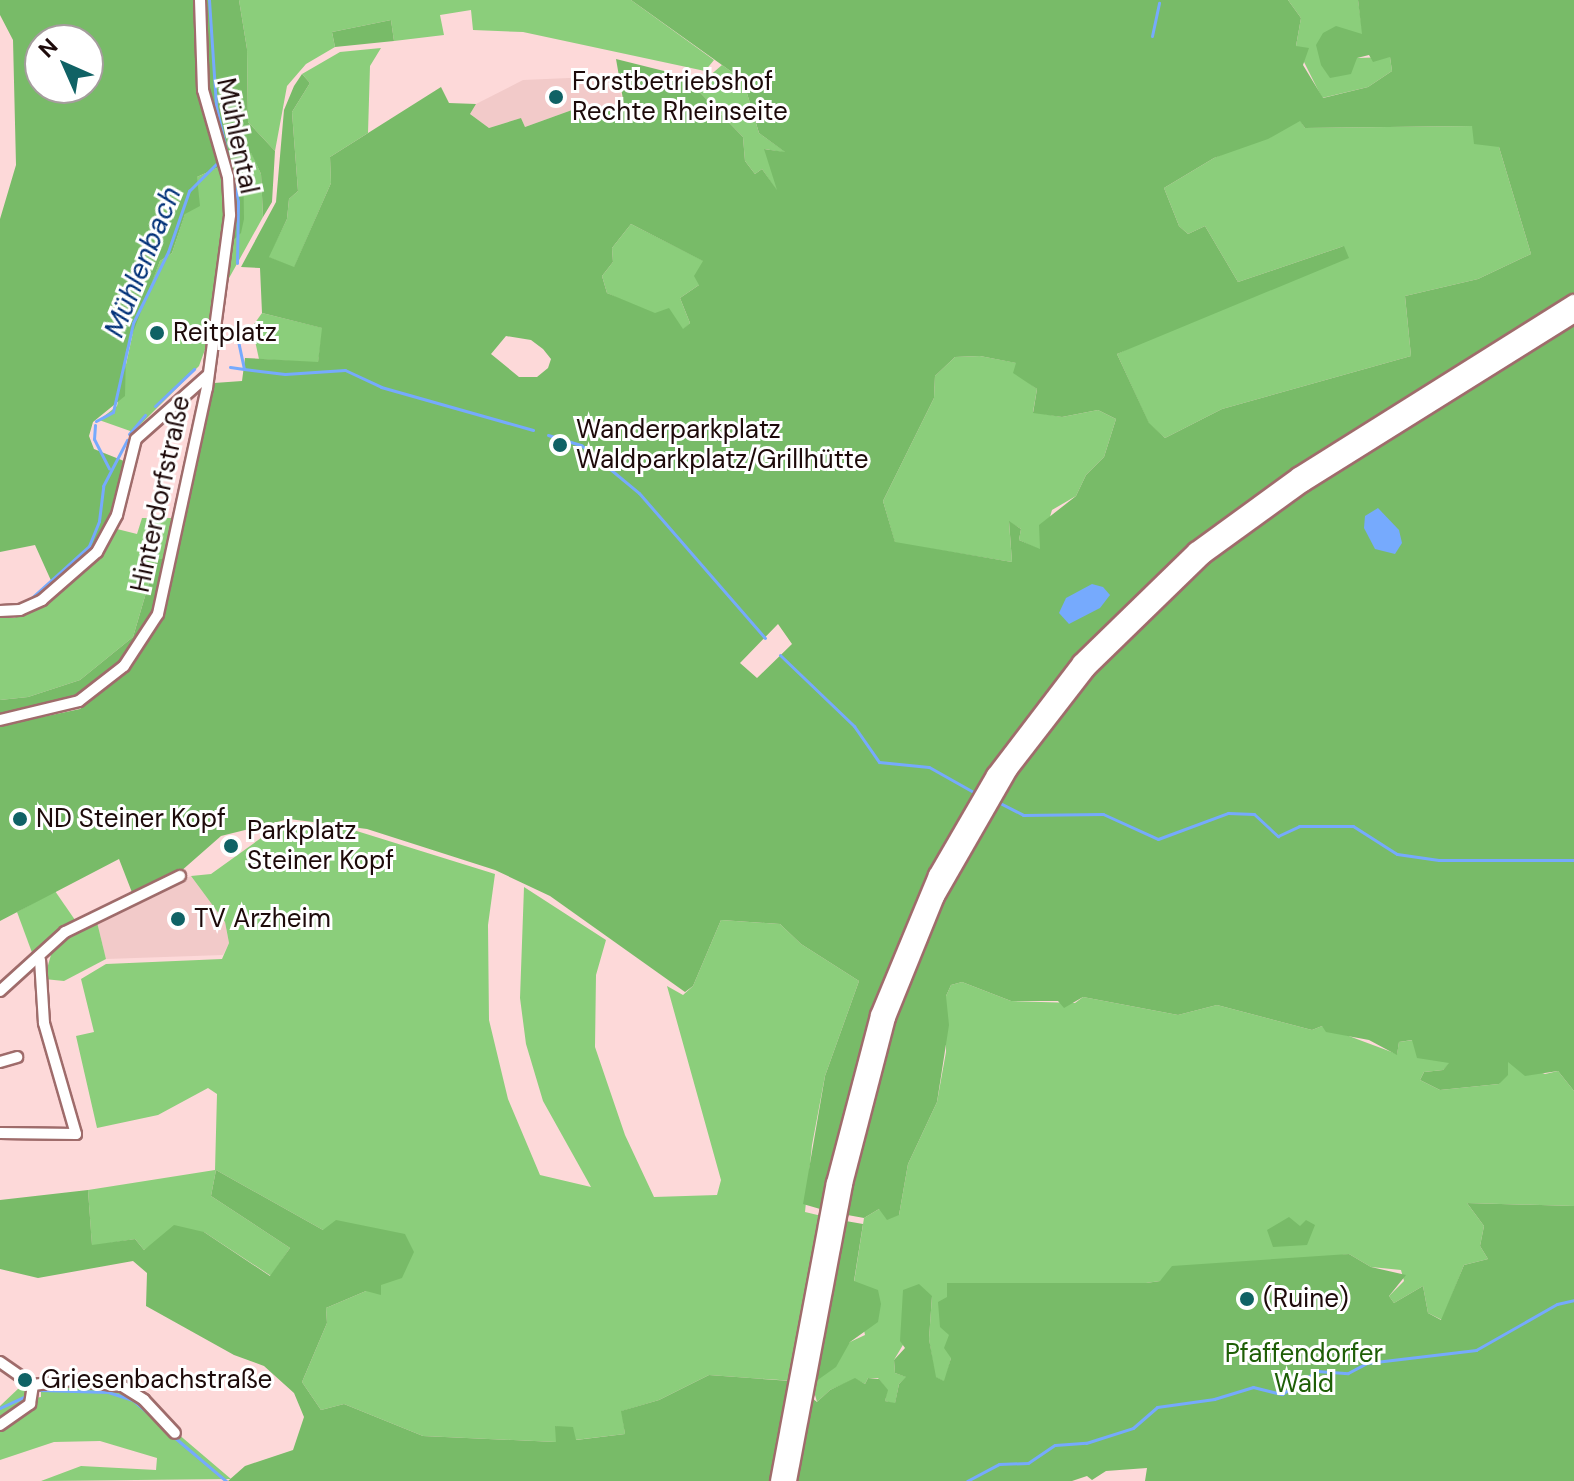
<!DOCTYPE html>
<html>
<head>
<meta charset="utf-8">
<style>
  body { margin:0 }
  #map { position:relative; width:1574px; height:1481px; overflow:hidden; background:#fdd9d9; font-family:"DM Sans",sans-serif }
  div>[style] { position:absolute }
  .built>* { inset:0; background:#f2cac9 }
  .green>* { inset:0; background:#8bce7b }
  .forest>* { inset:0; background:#78bb68 }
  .water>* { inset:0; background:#76aafd }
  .stream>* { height:3px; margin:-1.5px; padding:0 1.5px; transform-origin:1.5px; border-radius:1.5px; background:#76aafd }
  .roads { filter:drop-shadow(2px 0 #9f6c6b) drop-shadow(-2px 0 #9f6c6b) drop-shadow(0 2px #9f6c6b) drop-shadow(0 -2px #9f6c6b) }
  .minor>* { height:10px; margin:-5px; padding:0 5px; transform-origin:5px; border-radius:5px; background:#fff }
  .highway>* { height:14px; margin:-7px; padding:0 7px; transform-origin:7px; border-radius:7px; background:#fff }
  .dots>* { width:22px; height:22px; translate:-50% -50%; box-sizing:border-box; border:4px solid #fff; border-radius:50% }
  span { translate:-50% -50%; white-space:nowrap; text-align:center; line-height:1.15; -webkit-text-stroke:6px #fff; paint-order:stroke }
  .poi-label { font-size:26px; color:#1d0a0a }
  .left { translate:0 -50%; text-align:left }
  .street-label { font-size:26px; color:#1d0a0a }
  .park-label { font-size:26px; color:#1e5e06 }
  .water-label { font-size:28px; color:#033279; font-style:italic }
  .north { position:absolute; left:24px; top:24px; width:80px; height:80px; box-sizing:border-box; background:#fff; border:2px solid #a59d9d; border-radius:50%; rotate:315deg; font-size:22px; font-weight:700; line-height:32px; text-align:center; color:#1d0a0a }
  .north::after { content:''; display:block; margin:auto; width:28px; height:36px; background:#106265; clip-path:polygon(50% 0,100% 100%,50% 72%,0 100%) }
</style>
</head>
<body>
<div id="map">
  <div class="built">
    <div style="clip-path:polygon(615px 76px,624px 105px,572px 110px,525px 127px,521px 118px,489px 128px,470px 114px,476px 104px,523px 80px)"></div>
    <div style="clip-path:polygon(191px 876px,225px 922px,229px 943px,223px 955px,106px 959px,96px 918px)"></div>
  </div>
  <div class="green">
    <div style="clip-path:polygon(239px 0,631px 0,714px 60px,705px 71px,523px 32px,473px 30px,471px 10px,440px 15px,444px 35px,394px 41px,391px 20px,332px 32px,335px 47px,306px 64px,287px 86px,275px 151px,248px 122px,247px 49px)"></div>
    <div style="clip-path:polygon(1288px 0,1358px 0,1363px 35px,1357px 58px,1390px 57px,1392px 71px,1368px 87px,1322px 98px,1296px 46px,1301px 18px)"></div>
    <div style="clip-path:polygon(381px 48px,370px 66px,368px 133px,330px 157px,331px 183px,294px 268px,268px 257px,287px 219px,289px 199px,298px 191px,292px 112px,310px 83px,302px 74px,340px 52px)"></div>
    <div style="clip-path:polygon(722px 65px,743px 80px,759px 133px,787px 153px,765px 149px,779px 184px,777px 191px,762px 169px,755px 174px,745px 161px,743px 137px,684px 76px,707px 78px)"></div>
    <div style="clip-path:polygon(1300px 120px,1305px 128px,1472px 126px,1499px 147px,1531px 254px,1478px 279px,1405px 296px,1411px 356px,1222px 409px,1165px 438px,1149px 424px,1117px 354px,1344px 246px,1238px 282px,1205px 226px,1188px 234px,1179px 226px,1164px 188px,1214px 158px)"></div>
    <div style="clip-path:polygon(251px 152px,261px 174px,263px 217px,223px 289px,245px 170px,243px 156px)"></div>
    <div style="clip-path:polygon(221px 166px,226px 221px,211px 333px,199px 366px,133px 432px,99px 420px,117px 406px,135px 323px,160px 261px,172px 253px,197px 177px)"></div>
    <div style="clip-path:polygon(631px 224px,704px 261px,699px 285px,680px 298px,690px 323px,683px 330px,607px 293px,602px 276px,613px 262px,612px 248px)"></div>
    <div style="clip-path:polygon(262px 313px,323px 328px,318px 363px,259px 359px,252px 327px)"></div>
    <div style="clip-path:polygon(980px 356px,1017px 363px,1020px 376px,1037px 389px,1033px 412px,1062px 417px,1098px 410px,1116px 419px,1104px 457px,1086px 475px,1076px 496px,1052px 510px,1040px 550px,1019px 540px,1021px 529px,1009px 522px,1012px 562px,895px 543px,883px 501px,934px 398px,935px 376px,955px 357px)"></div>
    <div style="clip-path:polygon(142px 518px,176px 518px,166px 559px,156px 559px,133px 637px,80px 680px,28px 697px,0 700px,0 618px,14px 618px,42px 605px,99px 556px,117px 529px,137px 534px)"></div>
    <div style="clip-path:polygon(287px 826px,347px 828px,495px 874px,488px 925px,489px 1020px,508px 1099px,540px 1175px,591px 1187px,543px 1101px,526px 1044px,520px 998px,524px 887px,606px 940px,596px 975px,595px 1047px,625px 1135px,654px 1197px,717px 1195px,721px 1180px,667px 986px,683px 995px,693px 986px,721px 920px,780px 924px,801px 944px,859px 981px,825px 1076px,812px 1145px,805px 1212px,826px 1217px,794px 1381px,709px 1375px,659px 1400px,622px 1411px,625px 1434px,575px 1440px,556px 1426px,556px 1442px,423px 1436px,344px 1404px,321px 1410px,302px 1382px,327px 1323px,326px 1308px,366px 1291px,323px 1230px,216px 1170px,211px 1196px,290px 1248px,271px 1276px,204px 1232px,163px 1237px,144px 1250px,135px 1239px,92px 1246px,88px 1190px,215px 1170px,217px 1094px,208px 1088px,158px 1115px,97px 1128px,76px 1036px,94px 1032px,81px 979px,106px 964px,222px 959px,229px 943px,225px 922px,191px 876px,211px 874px,275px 828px)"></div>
    <div style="clip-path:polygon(55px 891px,75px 920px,34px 958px,17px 912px)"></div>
    <div style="clip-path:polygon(96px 918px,106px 959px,64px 981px,44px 979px,53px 948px)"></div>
    <div style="clip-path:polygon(962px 982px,1011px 1001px,1075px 1003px,1083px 997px,1178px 1015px,1217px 1005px,1312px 1030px,1322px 1026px,1397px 1054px,1399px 1042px,1413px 1040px,1450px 1063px,1443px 1070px,1424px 1072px,1420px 1080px,1440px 1090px,1499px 1084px,1508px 1061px,1545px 1074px,1558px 1071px,1574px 1091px,1574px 1206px,1467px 1203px,1484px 1226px,1480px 1246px,1488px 1259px,1464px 1265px,1442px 1320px,1428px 1313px,1423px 1286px,1394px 1303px,1389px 1296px,1404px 1281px,1401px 1270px,1371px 1267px,1349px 1254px,1146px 1283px,947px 1283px,951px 1358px,945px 1382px,935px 1377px,929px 1339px,932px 1296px,894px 1360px,895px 1373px,907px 1377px,899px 1384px,895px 1404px,885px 1401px,887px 1390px,878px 1378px,868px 1378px,865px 1384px,855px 1379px,830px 1390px,817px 1402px,812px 1384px,850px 1342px,865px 1335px,854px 1282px,864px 1218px,879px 1209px,899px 1215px,908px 1164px,937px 1102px,946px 1052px,946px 996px,951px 985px)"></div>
    <div style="clip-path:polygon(86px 1383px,88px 1388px,130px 1393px,231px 1479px,41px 1481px,81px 1466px,156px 1470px,157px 1458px,100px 1441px,54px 1442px,0 1460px,0 1406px,20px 1387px,28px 1386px,29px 1399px,41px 1397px,41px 1389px)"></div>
  </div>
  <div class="forest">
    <div style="clip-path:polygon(evenodd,0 0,196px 0,199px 92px,221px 166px,197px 177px,200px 206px,185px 214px,172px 253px,160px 261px,126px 351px,125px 396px,93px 422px,89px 436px,94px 449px,124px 461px,109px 525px,89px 553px,53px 585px,35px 545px,0 552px,0 219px,16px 165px,13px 40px,0 15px,0 0,40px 40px,88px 40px,88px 88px,40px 88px,40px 40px)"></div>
    <div style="clip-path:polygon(205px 0,239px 0,247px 49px,248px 122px,275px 151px,272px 202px,263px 217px,261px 174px,251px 153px,243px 157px,244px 219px,241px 233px,230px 243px,233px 189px,206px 89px)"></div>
    <div style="clip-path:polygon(evenodd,631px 0,1288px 0,1301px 18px,1296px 46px,1309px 48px,1303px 65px,1323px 98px,1368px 87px,1392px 71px,1390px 57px,1373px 62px,1369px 55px,1357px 58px,1351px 74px,1330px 78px,1321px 65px,1316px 45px,1323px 33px,1336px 26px,1362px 34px,1358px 0,1574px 0,1574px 298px,1080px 652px,1048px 690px,970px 800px,901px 935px,827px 1211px,803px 1204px,825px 1076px,859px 981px,801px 944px,780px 924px,721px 920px,693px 986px,685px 992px,550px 896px,495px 870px,367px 829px,289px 819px,221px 836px,180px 872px,133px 895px,119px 859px,0 921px,0 726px,80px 709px,129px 670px,163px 613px,214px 383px,242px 381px,245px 358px,318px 362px,322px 328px,262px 313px,260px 268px,241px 267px,276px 202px,284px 110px,294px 86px,302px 74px,310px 83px,292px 112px,298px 191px,289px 199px,287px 219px,269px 257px,294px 267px,331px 183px,330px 157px,441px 87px,449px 103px,476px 104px,470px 114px,489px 128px,521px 118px,525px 127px,572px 110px,624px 105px,616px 59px,684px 76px,743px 137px,745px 161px,755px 174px,762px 169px,777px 190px,764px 149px,785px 152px,759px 133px,743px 80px,631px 0,1300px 121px,1305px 128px,1472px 126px,1474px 144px,1499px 147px,1531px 254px,1478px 279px,1405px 296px,1411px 356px,1222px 409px,1165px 438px,1149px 423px,1117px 354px,1349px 258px,1344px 246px,1238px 282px,1205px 226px,1188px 234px,1179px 226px,1164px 188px,1214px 158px,1268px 139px,1300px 121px,631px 0,631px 224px,703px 261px,694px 276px,699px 285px,680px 298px,690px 323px,683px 329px,669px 308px,655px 313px,607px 293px,602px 276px,613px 262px,612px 248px,631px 224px,631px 0,506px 336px,531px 340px,543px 349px,551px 359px,548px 368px,537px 377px,519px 377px,491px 354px,506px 336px,631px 0,980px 356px,1016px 363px,1013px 373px,1037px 389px,1033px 413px,1062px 417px,1098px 410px,1116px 419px,1104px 457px,1086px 475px,1076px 496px,1039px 525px,1040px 549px,1019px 540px,1021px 529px,1009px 521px,1012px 562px,895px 542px,883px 501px,934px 398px,935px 376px,955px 357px,980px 356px,631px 0,778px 624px,792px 644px,757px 678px,740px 663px,778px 624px)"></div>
    <div style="clip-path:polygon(391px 20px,394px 41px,335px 47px,332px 32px)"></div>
    <div style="clip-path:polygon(1574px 318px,1574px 1091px,1558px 1071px,1525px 1076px,1508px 1062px,1508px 1075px,1499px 1084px,1440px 1090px,1420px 1080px,1424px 1072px,1443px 1070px,1449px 1063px,1417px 1058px,1412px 1040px,1399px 1042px,1397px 1055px,1369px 1040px,1326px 1032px,1322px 1026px,1312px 1030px,1217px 1005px,1178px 1015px,1083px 997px,1064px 1008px,1058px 1001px,1011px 1001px,962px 982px,951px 985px,946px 996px,949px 1025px,937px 1102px,908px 1164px,899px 1215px,887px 1220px,879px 1209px,864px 1218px,842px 1214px,892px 1020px,935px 919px,1006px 788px,1090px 677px,1234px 536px)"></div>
    <div style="clip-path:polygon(156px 559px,166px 559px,153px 611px,121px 663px,75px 695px,0 715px,0 700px,28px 697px,80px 680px,133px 637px)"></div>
    <div style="clip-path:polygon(216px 1170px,323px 1230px,336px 1220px,405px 1234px,414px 1252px,402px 1278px,381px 1285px,381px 1295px,366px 1291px,326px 1308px,327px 1323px,302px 1382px,321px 1410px,344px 1404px,423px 1436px,556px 1442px,555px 1426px,573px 1427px,576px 1440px,625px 1434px,621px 1411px,659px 1400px,709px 1375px,791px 1381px,772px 1481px,228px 1481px,245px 1466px,293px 1450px,304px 1417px,294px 1393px,264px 1366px,234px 1355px,146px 1306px,147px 1273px,133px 1261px,38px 1278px,0 1269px,0 1200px,88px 1190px,92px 1245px,135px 1239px,144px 1250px,174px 1225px,204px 1232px,270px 1276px,290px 1248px,211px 1196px)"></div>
    <div style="clip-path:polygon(1467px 1203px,1574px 1206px,1574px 1481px,1145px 1481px,1147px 1468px,1106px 1471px,1092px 1480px,1087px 1476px,1072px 1481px,796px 1481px,812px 1398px,817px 1402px,830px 1390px,855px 1378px,865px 1384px,868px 1378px,879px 1379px,888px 1390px,885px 1401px,895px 1403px,899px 1384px,906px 1377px,895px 1373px,894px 1360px,905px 1348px,900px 1341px,903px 1290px,919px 1284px,932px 1296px,929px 1339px,936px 1377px,944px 1381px,951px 1358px,944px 1348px,949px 1335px,940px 1327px,938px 1302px,947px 1297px,947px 1283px,1146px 1283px,1160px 1281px,1172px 1266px,1349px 1254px,1371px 1267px,1406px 1275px,1389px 1296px,1394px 1303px,1423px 1286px,1428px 1313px,1441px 1320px,1464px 1265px,1488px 1259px,1480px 1246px,1484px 1226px)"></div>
    <div style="clip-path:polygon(1289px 1217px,1300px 1226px,1306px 1220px,1315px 1225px,1307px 1245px,1273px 1247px,1267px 1230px)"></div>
    <div style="clip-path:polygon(840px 1220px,863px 1224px,854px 1281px,878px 1290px,881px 1304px,878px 1322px,850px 1342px,836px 1367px,812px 1384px)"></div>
  </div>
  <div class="water">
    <div style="clip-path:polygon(1378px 508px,1399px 530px,1402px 543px,1395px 554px,1375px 549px,1364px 528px,1365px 516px)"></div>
    <div style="clip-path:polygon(1092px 584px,1103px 587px,1110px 595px,1100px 608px,1069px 624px,1059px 613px,1066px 598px)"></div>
  </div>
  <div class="stream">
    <div style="left:209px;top:0;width:106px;rotate:86.2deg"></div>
    <div style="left:216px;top:106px;width:98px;rotate:77deg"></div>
    <div style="left:238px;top:201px;width:62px;rotate:90.9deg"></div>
    <div style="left:1152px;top:36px;width:34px;rotate:-78deg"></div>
    <div style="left:230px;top:367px;width:14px;rotate:8deg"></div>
    <div style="left:244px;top:369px;width:39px;rotate:-102deg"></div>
    <div style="left:244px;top:369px;width:41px;rotate:7deg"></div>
    <div style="left:285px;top:374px;width:60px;rotate:-3.8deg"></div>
    <div style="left:345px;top:370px;width:40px;rotate:25deg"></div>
    <div style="left:381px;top:387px;width:158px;rotate:15.8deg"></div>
    <div style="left:155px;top:406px;width:54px;rotate:-43.5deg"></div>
    <div style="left:96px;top:421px;width:19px;rotate:-28deg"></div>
    <div style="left:113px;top:412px;width:91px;rotate:-77.3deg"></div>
    <div style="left:133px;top:323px;width:79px;rotate:-63.8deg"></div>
    <div style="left:168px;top:252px;width:65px;rotate:-71deg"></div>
    <div style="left:189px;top:191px;width:40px;rotate:-45deg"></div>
    <div style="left:95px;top:425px;width:14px;rotate:94deg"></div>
    <div style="left:94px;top:439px;width:33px;rotate:63deg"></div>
    <div style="left:129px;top:434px;width:25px;rotate:-50deg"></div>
    <div style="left:548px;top:435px;width:34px;rotate:17deg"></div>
    <div style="left:581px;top:445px;width:75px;rotate:39.6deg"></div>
    <div style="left:639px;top:493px;width:192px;rotate:49deg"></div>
    <div style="left:28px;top:601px;width:82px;rotate:-42deg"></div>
    <div style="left:89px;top:546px;width:27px;rotate:-68deg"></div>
    <div style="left:99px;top:521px;width:35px;rotate:-83deg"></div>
    <div style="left:103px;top:486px;width:52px;rotate:-62.4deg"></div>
    <div style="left:780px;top:655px;width:103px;rotate:43.8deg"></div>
    <div style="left:854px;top:726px;width:44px;rotate:55.2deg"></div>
    <div style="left:879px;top:762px;width:50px;rotate:5.7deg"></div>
    <div style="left:929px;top:767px;width:55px;rotate:29.4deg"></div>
    <div style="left:996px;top:801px;width:30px;rotate:27deg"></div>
    <div style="left:1023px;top:815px;width:80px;rotate:-0.7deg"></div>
    <div style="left:1103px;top:814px;width:60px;rotate:24.4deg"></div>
    <div style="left:1158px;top:839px;width:75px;rotate:-20.4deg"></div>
    <div style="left:1228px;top:813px;width:26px;rotate:2deg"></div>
    <div style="left:1254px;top:814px;width:33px;rotate:43deg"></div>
    <div style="left:1278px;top:836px;width:23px;rotate:-25deg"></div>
    <div style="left:1299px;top:826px;width:54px"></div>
    <div style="left:1353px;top:826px;width:52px;rotate:32.5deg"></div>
    <div style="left:1397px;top:854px;width:42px;rotate:8.1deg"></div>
    <div style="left:1439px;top:860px;width:135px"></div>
    <div style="left:40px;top:1390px;width:68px;rotate:1.7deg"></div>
    <div style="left:108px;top:1392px;width:26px;rotate:18deg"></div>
    <div style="left:133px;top:1400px;width:32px;rotate:41deg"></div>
    <div style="left:0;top:1408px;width:33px;rotate:-25deg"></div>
    <div style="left:174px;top:1437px;width:68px;rotate:40.2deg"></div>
    <div style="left:967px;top:1481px;width:36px;rotate:-28deg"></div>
    <div style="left:999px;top:1464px;width:29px;rotate:-2deg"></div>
    <div style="left:1028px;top:1463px;width:32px;rotate:-34deg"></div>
    <div style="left:1055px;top:1445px;width:31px;rotate:-4deg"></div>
    <div style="left:1086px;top:1443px;width:49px;rotate:-17.7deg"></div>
    <div style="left:1133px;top:1428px;width:32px;rotate:-41deg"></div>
    <div style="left:1157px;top:1407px;width:58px;rotate:-8deg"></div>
    <div style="left:1214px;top:1399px;width:41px;rotate:-17.1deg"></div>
    <div style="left:1253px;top:1387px;width:30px;rotate:14deg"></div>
    <div style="left:1282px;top:1394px;width:42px;rotate:-33.3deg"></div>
    <div style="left:1317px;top:1371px;width:31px;rotate:4deg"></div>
    <div style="left:1348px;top:1373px;width:21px;rotate:-28deg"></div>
    <div style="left:1367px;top:1363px;width:110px;rotate:-6.8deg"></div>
    <div style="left:1476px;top:1350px;width:93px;rotate:-29.6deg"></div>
    <div style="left:1557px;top:1304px;width:17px;rotate:-13deg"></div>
  </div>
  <div class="roads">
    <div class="minor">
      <div style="left:0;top:611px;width:20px;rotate:-3deg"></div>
      <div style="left:20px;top:610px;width:24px;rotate:-24deg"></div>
      <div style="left:42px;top:600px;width:73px;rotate:-41.1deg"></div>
      <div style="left:97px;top:552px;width:42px;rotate:-61.6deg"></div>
      <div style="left:117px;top:515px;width:78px;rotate:-76deg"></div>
      <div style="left:136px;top:439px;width:96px;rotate:-41.6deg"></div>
      <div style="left:0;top:720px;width:81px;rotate:-13.5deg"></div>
      <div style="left:79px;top:701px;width:57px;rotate:-37.9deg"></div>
      <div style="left:124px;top:666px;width:62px;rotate:-56.8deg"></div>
      <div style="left:158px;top:614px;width:231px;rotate:-77.8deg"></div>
      <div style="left:207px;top:388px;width:175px;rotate:-82.4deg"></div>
      <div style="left:230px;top:215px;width:38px;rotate:-93deg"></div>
      <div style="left:228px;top:177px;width:91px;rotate:-106deg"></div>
      <div style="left:203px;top:90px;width:90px;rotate:-91.9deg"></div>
      <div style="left:0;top:991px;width:88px;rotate:-42.2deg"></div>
      <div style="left:65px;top:932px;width:128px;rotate:-26deg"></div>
      <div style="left:0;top:1062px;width:18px;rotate:-16deg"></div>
      <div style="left:0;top:1133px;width:76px;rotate:0.8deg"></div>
      <div style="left:76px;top:1134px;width:116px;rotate:-106.1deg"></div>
      <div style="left:44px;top:1023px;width:63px;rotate:-93.6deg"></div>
      <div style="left:0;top:1362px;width:40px;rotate:34.9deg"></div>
      <div style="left:33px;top:1385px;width:40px;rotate:-7.1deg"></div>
      <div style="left:73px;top:1380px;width:49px;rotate:7deg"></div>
      <div style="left:122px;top:1386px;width:26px;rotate:32deg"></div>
      <div style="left:144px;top:1400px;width:45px;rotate:46.8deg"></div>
      <div style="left:0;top:1425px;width:37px;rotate:-35deg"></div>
      <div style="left:30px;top:1404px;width:19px;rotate:-81deg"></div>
    </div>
    <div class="highway">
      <div style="left:778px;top:1481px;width:303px;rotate:-79.4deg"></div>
      <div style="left:834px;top:1183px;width:174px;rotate:-75.3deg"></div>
      <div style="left:878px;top:1015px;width:152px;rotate:-67.5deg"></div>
      <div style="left:936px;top:875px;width:116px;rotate:-59.9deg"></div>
      <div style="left:994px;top:775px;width:142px;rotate:-52.7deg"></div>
      <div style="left:1080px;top:662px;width:161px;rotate:-44.2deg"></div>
      <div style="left:1195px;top:550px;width:127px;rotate:-36.1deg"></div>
      <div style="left:1298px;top:475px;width:326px;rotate:-32.1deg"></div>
      <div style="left:789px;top:1481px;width:302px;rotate:-79.3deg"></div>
      <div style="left:845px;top:1184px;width:171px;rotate:-75.5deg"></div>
      <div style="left:888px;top:1018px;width:131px;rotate:-68deg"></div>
      <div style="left:937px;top:897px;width:146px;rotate:-60.1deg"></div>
      <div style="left:1010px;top:770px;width:128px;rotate:-52.3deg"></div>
      <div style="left:1088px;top:669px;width:161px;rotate:-44.2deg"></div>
      <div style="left:1203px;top:557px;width:125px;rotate:-35.9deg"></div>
      <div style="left:1304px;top:484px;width:319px;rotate:-32deg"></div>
    </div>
  </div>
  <div class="dots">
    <div style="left:556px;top:97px;background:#106265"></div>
    <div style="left:157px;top:333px;background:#106265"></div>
    <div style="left:560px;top:445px;background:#106265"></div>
    <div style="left:20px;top:819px;background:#106265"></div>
    <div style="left:231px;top:846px;background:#106265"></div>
    <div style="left:178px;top:919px;background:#106265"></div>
    <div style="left:1247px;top:1299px;background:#106265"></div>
    <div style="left:25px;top:1380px;background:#106265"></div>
  </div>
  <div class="poi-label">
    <span class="left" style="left:572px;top:97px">Forstbetriebshof<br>Rechte Rheinseite</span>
    <span class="left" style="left:173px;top:333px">Reitplatz</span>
    <span class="left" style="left:576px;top:445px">Wanderparkplatz<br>Waldparkplatz/Grillhütte</span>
    <span class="left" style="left:36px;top:819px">ND Steiner Kopf</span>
    <span class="left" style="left:247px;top:846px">Parkplatz<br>Steiner Kopf</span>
    <span class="left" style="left:194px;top:919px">TV Arzheim</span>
    <span class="left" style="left:1263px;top:1299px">(Ruine)</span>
    <span class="left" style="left:41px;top:1380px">Griesenbachstraße</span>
  </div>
  <div class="street-label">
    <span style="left:237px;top:136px;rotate:78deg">Mühlental</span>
    <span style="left:161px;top:494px;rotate:-78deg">Hinterdorfstraße</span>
  </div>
  <div class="park-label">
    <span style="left:1304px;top:1369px">Pfaffendorfer<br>Wald</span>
  </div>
  <div class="water-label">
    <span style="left:143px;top:262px;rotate:-68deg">Mühlenbach</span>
  </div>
  <div class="north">N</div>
</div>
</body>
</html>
